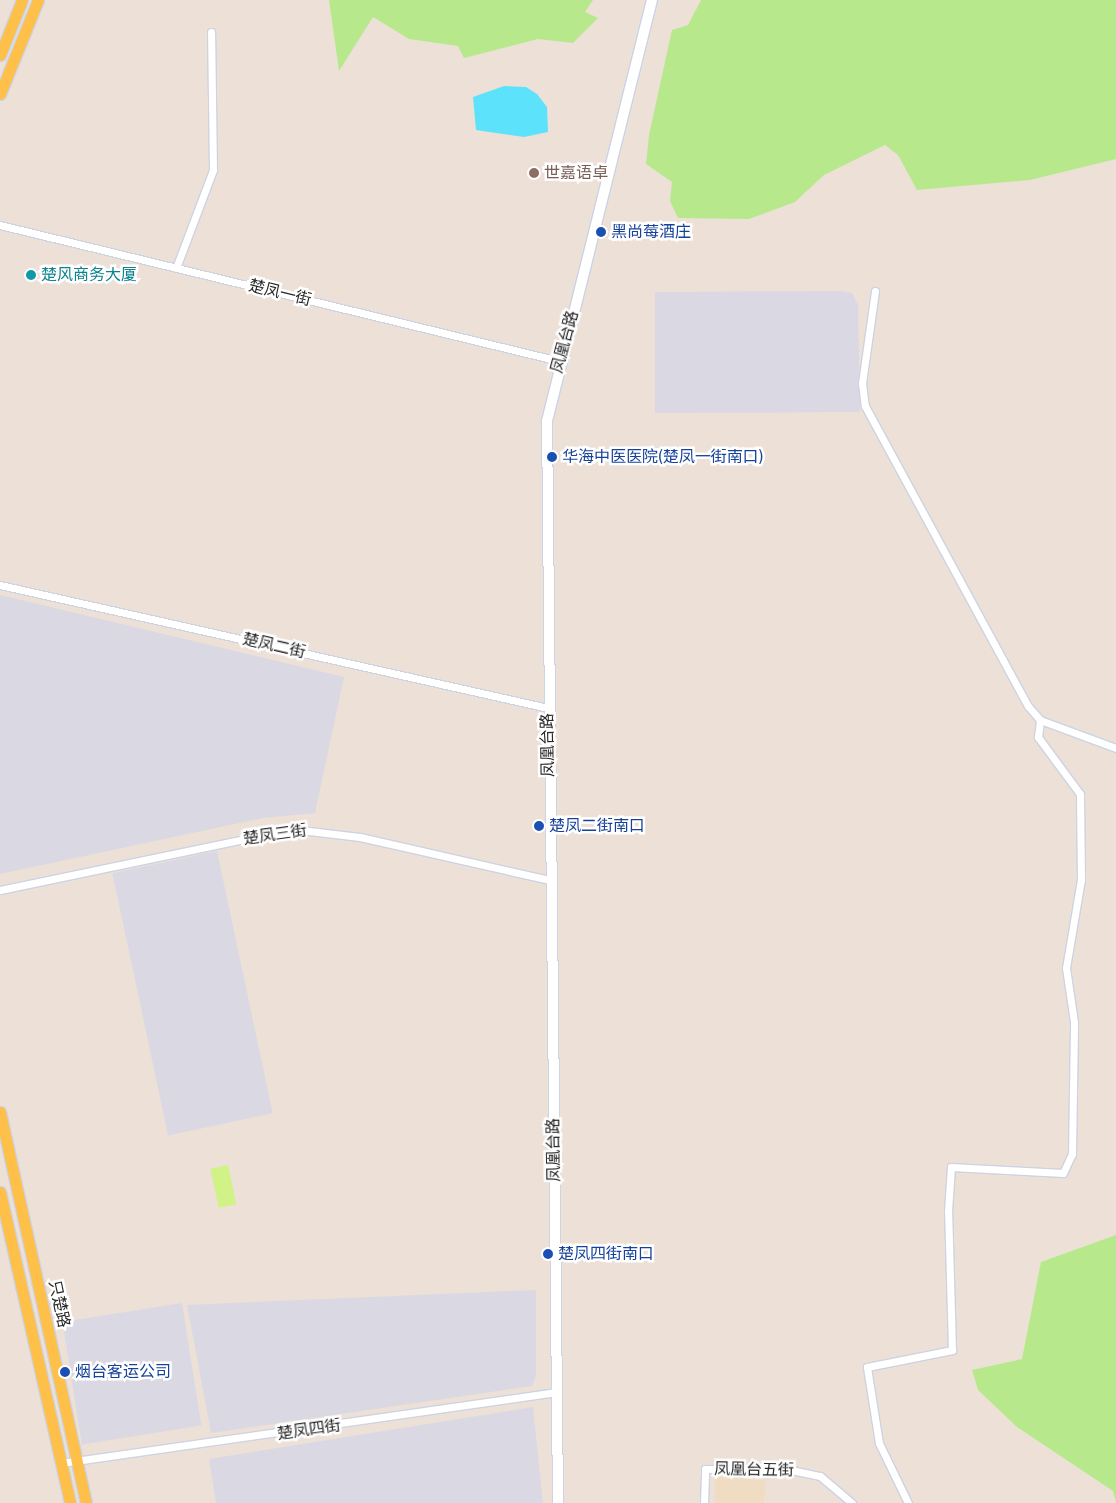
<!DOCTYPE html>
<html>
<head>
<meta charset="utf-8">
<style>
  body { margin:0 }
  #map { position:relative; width:1116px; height:1503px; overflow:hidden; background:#ece0d7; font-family:"Public Sans","Noto Sans SC",sans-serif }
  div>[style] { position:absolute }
  .industrial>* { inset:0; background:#dad9e3; transform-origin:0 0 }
  .education>* { inset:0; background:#f0dcc3 }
  .green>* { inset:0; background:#b7e98c }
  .pitch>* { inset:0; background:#d1f286; transform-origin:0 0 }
  .water>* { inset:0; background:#5ce3fb }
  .roads { filter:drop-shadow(1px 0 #ccd3e3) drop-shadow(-1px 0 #ccd3e3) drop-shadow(0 1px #ccd3e3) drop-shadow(0 -1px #ccd3e3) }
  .street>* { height:7px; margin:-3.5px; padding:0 3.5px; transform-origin:3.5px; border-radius:3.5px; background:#fff }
  .secondary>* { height:10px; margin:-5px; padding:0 5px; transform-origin:5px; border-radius:5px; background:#fff }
  .primary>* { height:11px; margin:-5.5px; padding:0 5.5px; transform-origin:5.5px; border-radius:5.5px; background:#ffc049 }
  .dots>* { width:14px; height:14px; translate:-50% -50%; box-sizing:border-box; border:2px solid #fff; border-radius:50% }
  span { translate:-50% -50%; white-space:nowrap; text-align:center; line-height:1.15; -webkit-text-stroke:5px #fff; paint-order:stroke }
  .education-label { font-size:16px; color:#785e54 }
  .left { translate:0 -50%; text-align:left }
  .transit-label { font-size:16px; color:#164399 }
  .culture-label { font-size:16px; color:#0d838f }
  .street-label { font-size:16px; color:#272727 }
</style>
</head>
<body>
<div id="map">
  <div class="industrial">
    <div style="clip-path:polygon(839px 291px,852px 293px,858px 304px,860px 412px,655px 413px,655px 292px)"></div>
    <div style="clip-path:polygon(0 595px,344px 677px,315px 813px,263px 818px,0 874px)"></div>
    <div style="left:217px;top:851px;width:268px;height:107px;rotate:78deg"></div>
    <div style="clip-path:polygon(536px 1290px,536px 1376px,532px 1386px,211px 1433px,187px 1305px)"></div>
    <div style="left:182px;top:1303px;width:124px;height:121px;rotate:81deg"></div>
    <div style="clip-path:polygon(533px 1407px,543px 1503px,216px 1503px,209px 1459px)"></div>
  </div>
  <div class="education">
    <div style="clip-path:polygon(715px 1476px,766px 1481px,764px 1503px,715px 1503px)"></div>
  </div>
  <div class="green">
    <div style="clip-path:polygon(329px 0,593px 0,585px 12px,598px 18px,573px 43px,538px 39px,464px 58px,458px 46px,409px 39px,373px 17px,339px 71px)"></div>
    <div style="clip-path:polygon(701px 0,1116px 0,1116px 159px,1030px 180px,917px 190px,898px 155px,885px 145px,824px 175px,795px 202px,749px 219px,678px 218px,670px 201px,672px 182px,646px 164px,649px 135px,672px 30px,688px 25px)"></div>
    <div style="clip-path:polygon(1116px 1235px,1116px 1502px,1113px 1491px,1017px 1427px,978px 1390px,972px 1370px,1022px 1359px,1041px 1262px)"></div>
  </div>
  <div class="pitch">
    <div style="left:228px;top:1165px;width:40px;height:18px;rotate:78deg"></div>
  </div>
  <div class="water">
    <div style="clip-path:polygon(504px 86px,526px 87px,537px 94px,547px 107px,548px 132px,524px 137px,476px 130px,473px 97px)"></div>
  </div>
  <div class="roads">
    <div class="street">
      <div style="left:0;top:225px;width:575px;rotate:13.67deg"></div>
      <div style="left:176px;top:268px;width:105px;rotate:-69.3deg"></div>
      <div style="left:213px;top:170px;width:138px;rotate:-90.8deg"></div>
      <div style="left:875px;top:291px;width:93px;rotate:98deg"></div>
      <div style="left:862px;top:383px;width:23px;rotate:83deg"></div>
      <div style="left:865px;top:406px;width:341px;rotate:61.5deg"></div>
      <div style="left:1028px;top:706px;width:18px;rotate:49deg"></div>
      <div style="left:1040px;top:720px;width:81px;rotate:20.2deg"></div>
      <div style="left:0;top:585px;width:562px;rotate:12.65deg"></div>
      <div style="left:0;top:890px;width:298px;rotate:-11.8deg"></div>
      <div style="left:292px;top:829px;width:68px;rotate:6.7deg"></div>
      <div style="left:360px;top:837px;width:195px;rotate:12.8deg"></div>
      <div style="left:61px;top:1463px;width:501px;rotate:-8.15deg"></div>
      <div style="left:704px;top:1503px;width:34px;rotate:-88deg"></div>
      <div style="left:705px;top:1469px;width:77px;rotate:-0.7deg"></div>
      <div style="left:782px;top:1468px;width:39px;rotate:12deg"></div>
      <div style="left:820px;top:1476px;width:42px;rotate:40.2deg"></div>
      <div style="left:908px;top:1503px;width:67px;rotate:-115.8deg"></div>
      <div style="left:879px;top:1443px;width:77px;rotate:-99deg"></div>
      <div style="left:867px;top:1367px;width:87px;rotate:-11.3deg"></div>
      <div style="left:952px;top:1350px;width:139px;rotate:-91.6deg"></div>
      <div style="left:948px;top:1211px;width:44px;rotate:-86.1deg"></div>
      <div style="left:951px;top:1167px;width:112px;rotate:3.1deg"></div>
      <div style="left:1063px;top:1173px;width:21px;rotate:-65deg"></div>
      <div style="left:1072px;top:1154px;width:132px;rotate:-89.1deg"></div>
      <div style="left:1074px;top:1022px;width:55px;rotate:-98.4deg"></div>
      <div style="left:1066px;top:968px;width:90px;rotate:-80.4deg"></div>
      <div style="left:1081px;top:879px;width:85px;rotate:-90.7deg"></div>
      <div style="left:1080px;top:794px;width:71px;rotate:-126.4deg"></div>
      <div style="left:1038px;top:737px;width:17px;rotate:-83deg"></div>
    </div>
    <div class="secondary">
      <div style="left:558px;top:1503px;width:1082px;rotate:-90.58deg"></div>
      <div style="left:547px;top:421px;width:434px;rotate:-76deg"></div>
    </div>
    <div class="primary">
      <div style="left:0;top:55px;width:59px;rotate:-68.2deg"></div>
      <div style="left:0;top:94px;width:101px;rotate:-68deg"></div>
      <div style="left:0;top:1112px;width:400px;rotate:77.6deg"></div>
      <div style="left:0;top:1192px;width:319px;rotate:77.3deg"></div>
    </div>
  </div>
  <div class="dots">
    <div style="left:534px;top:173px;background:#8d6e63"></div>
    <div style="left:601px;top:232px;background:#1a4fb4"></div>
    <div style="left:31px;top:275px;background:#0f9aa8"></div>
    <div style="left:552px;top:457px;background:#1a4fb4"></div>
    <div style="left:539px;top:826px;background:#1a4fb4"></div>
    <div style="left:548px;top:1254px;background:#1a4fb4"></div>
    <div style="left:65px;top:1372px;background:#1a4fb4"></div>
  </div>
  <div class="education-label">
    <span class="left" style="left:544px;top:173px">世嘉语卓</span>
  </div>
  <div class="transit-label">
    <span class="left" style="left:611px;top:232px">黑尚莓酒庄</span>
    <span class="left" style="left:562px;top:457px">华海中医医院(楚凤一街南口)</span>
    <span class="left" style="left:549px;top:826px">楚凤二街南口</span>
    <span class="left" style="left:558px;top:1254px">楚凤四街南口</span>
    <span class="left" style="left:75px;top:1372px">烟台客运公司</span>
  </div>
  <div class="culture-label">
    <span class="left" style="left:41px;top:275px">楚风商务大厦</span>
  </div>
  <div class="street-label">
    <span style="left:280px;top:293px;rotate:14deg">楚凤一街</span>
    <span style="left:565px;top:342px;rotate:-75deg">凤凰台路</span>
    <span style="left:274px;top:646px;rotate:13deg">楚凤二街</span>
    <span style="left:548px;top:745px;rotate:-91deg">凤凰台路</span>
    <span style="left:275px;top:835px;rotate:-8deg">楚凤三街</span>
    <span style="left:554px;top:1150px;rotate:-91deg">凤凰台路</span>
    <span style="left:59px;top:1304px;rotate:78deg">只楚路</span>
    <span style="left:309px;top:1430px;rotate:-8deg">楚凤四街</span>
    <span style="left:754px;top:1470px;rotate:1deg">凤凰台五街</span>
  </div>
</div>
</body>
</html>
